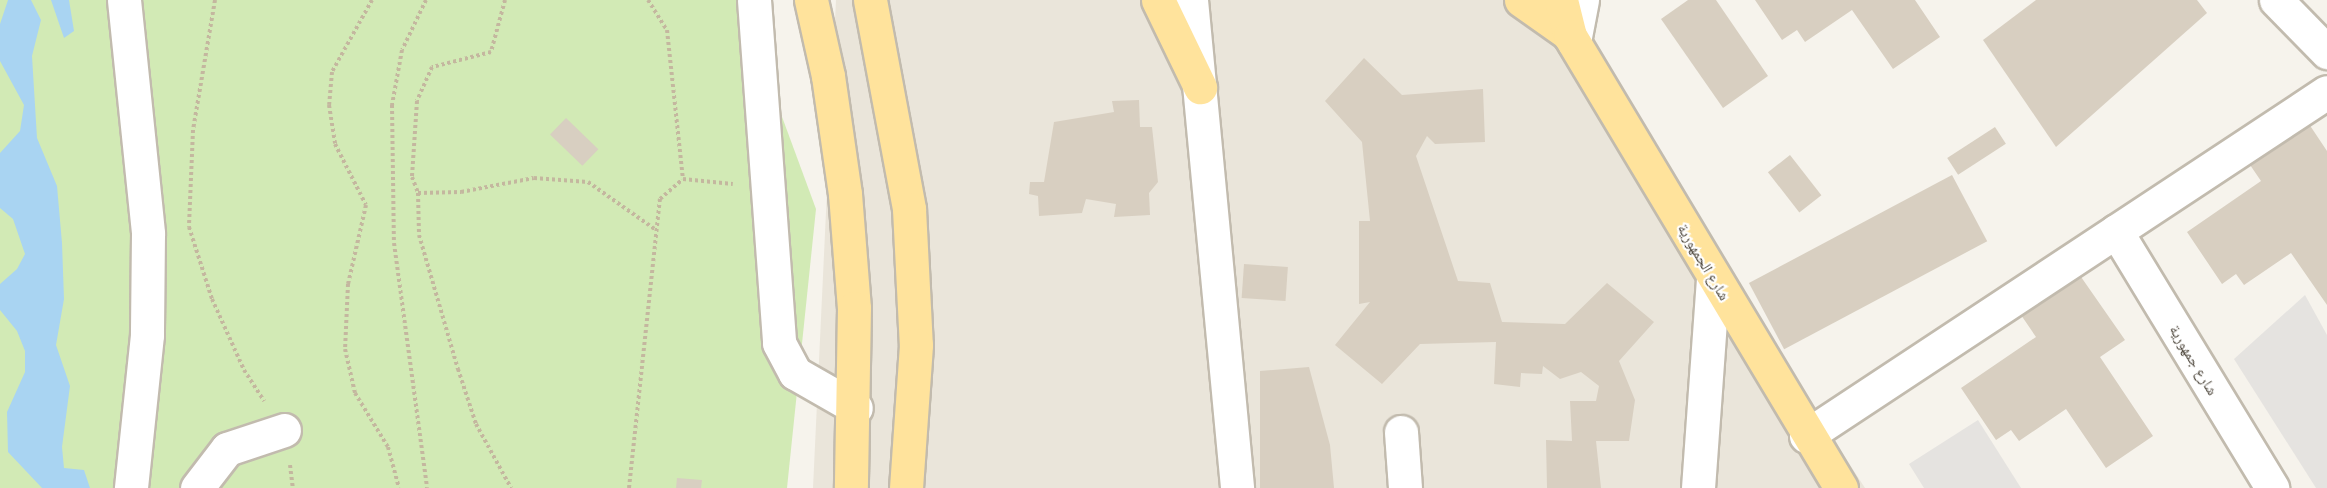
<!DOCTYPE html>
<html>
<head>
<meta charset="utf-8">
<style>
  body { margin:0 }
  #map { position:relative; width:2327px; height:488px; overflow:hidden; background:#f6f3ec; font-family:"PT Sans","Noto Naskh Arabic",sans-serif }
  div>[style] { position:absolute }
  .residential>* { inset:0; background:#eae5da }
  .green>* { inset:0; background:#d2eab5 }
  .parking>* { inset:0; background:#e5e3e0 }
  .water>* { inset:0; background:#a9d4f2 }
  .building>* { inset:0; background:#d8cfc1; transform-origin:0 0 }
  .path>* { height:4px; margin-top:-2px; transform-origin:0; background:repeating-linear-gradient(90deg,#c4b79f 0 3px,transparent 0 6px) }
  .roads { filter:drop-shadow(2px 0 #c2bbae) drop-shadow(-2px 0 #c2bbae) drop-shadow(0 2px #c2bbae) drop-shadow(0 -2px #c2bbae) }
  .minor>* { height:33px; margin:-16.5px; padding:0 16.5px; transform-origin:16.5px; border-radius:16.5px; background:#fff }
  .major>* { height:33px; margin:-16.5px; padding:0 16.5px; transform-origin:16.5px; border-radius:16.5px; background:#ffe39c }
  span { translate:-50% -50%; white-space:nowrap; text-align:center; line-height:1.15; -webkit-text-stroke:4.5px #fff; paint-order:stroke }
  .street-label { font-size:15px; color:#4b4439 }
</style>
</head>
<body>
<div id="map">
  <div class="residential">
    <div style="clip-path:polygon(836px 0,1523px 0,1570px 36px,1865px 488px,813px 488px)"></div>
  </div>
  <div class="green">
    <div style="clip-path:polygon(0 0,739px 0,816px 209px,787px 488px,0 488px)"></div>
  </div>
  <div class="parking">
    <div style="clip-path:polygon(2305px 295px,2327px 335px,2327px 488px,2316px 488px,2234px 359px)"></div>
    <div style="clip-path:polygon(1978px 420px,2021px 488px,1924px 488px,1909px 464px)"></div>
  </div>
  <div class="water">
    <div style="clip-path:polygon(8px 0,31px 0,41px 20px,32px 56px,37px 138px,57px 186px,62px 243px,64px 299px,56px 345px,70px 386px,62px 447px,64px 468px,84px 470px,90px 488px,42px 488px,8px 452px,7px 412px,25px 372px,25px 351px,17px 331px,0 310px,0 284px,17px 269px,25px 254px,13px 219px,0 208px,0 153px,20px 131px,24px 105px,0 61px,0 24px)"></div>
    <div style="clip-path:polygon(51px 0,69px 0,74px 31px,64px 38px)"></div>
  </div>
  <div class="building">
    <div style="clip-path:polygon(1688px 0,1716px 0,1768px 76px,1723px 108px,1661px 19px)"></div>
    <div style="clip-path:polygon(1755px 0,1915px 0,1940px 37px,1893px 69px,1852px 10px,1805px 42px,1797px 30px,1782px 40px)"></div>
    <div style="clip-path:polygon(2036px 0,2197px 0,2207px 13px,2056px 147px,1983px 40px)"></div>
    <div style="clip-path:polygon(1364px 58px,1402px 95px,1483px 89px,1485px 142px,1435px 144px,1427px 136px,1416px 156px,1458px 281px,1490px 283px,1502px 322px,1565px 324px,1607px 283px,1654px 322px,1619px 361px,1635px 400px,1629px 441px,1596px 441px,1601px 488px,1547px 488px,1546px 440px,1572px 441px,1570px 401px,1596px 401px,1599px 386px,1581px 372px,1560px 379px,1543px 366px,1542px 374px,1521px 373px,1520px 387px,1494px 384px,1496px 342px,1420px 344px,1382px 384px,1335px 345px,1370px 302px,1359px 304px,1359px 221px,1370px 221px,1362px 142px,1325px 101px)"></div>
    <div style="clip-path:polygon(1139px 100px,1140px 127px,1152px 127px,1158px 182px,1149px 193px,1150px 215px,1114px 217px,1116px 204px,1086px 199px,1082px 213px,1039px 216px,1038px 196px,1029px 194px,1030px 182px,1044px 182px,1054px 122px,1114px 112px,1112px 101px)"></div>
    <div style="left:566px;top:118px;width:45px;height:23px;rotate:44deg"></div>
    <div style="clip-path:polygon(2305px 118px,2327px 151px,2327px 305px,2291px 253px,2244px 285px,2236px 274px,2222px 284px,2187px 232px,2261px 181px,2246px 159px)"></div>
    <div style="left:1995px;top:127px;width:20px;height:57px;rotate:57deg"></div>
    <div style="left:1790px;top:155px;width:51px;height:28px;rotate:52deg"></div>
    <div style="left:1952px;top:175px;width:75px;height:230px;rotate:62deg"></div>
    <div style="left:1244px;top:264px;width:44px;height:34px;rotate:4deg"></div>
    <div style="clip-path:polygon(2079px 274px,2125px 340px,2100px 357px,2153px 436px,2106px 468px,2066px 409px,2019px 441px,2011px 430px,1996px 440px,1961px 388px,2036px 337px,2021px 315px)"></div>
    <div style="clip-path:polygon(1309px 367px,1330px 445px,1334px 488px,1260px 488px,1260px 371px)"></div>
    <div style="clip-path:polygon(677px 478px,702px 480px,701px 488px,676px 488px)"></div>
  </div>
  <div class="path">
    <div style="left:215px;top:0;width:132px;rotate:99.6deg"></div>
    <div style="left:193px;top:130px;width:97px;rotate:92.4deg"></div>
    <div style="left:189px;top:227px;width:76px;rotate:72.3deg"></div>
    <div style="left:212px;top:299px;width:78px;rotate:65.7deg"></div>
    <div style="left:244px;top:370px;width:37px;rotate:57deg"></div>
    <div style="left:372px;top:0;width:82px;rotate:119.1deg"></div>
    <div style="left:332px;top:72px;width:33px;rotate:95deg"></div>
    <div style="left:329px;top:105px;width:39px;rotate:81deg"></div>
    <div style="left:335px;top:144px;width:68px;rotate:63.1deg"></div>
    <div style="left:366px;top:205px;width:81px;rotate:102.8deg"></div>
    <div style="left:348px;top:284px;width:65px;rotate:92.6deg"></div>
    <div style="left:345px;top:349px;width:45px;rotate:77.2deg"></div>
    <div style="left:355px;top:393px;width:63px;rotate:58.6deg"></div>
    <div style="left:388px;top:447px;width:42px;rotate:75deg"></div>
    <div style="left:426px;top:0;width:55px;rotate:115.6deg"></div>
    <div style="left:402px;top:50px;width:56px;rotate:100.3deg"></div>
    <div style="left:392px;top:105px;width:138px;rotate:89.2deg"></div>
    <div style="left:394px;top:243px;width:247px;rotate:82.3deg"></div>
    <div style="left:505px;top:0;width:54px;rotate:105.1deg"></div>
    <div style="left:491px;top:52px;width:61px;rotate:165.7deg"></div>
    <div style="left:432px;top:67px;width:37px;rotate:114deg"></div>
    <div style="left:417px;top:101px;width:76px;rotate:93.8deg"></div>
    <div style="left:412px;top:177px;width:17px;rotate:69deg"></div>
    <div style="left:418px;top:193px;width:43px;rotate:-1.3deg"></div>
    <div style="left:461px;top:192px;width:74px;rotate:-10.9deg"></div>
    <div style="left:534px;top:178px;width:54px;rotate:4.2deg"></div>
    <div style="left:588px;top:182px;width:83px;rotate:35.2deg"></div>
    <div style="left:648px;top:0;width:36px;rotate:58deg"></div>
    <div style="left:667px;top:30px;width:150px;rotate:83.9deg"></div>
    <div style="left:418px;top:193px;width:42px;rotate:88.6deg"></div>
    <div style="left:419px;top:235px;width:140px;rotate:73.8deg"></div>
    <div style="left:458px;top:369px;width:58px;rotate:71.9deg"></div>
    <div style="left:476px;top:424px;width:73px;rotate:61.3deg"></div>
    <div style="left:290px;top:465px;width:23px;rotate:83deg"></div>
    <div style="left:629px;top:488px;width:291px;rotate:-83.9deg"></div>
    <div style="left:660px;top:199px;width:30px;rotate:-41deg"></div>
    <div style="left:683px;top:179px;width:50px;rotate:5.7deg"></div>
  </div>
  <div class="roads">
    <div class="minor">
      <div style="left:124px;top:0;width:235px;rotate:84.1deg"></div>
      <div style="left:148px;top:234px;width:101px;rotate:90.6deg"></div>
      <div style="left:147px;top:335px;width:154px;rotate:96deg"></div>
      <div style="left:754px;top:0;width:344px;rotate:85.8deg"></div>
      <div style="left:779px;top:343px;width:34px;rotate:62deg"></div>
      <div style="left:795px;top:373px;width:70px;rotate:29.8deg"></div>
      <div style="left:1191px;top:0;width:490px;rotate:84.6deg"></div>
      <div style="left:2276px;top:0;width:73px;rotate:45.6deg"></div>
      <div style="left:1574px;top:42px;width:43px;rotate:-79.2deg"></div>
      <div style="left:2116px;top:231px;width:301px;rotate:58.7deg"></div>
      <div style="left:1401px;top:432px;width:56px;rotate:85.9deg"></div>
      <div style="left:1806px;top:436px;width:624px;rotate:-33.44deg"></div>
      <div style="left:197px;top:488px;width:49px;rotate:-52.4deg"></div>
      <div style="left:227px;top:449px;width:60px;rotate:-18.4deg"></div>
      <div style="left:1698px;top:488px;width:211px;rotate:-85.9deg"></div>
    </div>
    <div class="major">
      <div style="left:811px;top:0;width:78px;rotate:77.4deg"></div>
      <div style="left:828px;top:76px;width:119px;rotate:81.8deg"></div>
      <div style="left:845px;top:194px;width:114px;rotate:85.5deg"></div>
      <div style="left:854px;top:308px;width:180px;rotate:91deg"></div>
      <div style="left:870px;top:0;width:213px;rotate:79.4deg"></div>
      <div style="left:909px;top:209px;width:136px;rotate:87.1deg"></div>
      <div style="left:916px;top:345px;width:143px;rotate:94deg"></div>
      <div style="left:1158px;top:0;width:97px;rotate:64.2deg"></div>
      <div style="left:1521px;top:0;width:59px;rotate:35.3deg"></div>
      <div style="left:1561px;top:0;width:37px;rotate:76deg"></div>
      <div style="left:1570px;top:36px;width:527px;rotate:59.05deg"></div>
    </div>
  </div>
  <div class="street-label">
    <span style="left:1704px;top:262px;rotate:59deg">شارع الجمهورية</span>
    <span style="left:2194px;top:360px;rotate:59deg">شارع جمهورية</span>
  </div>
</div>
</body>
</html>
